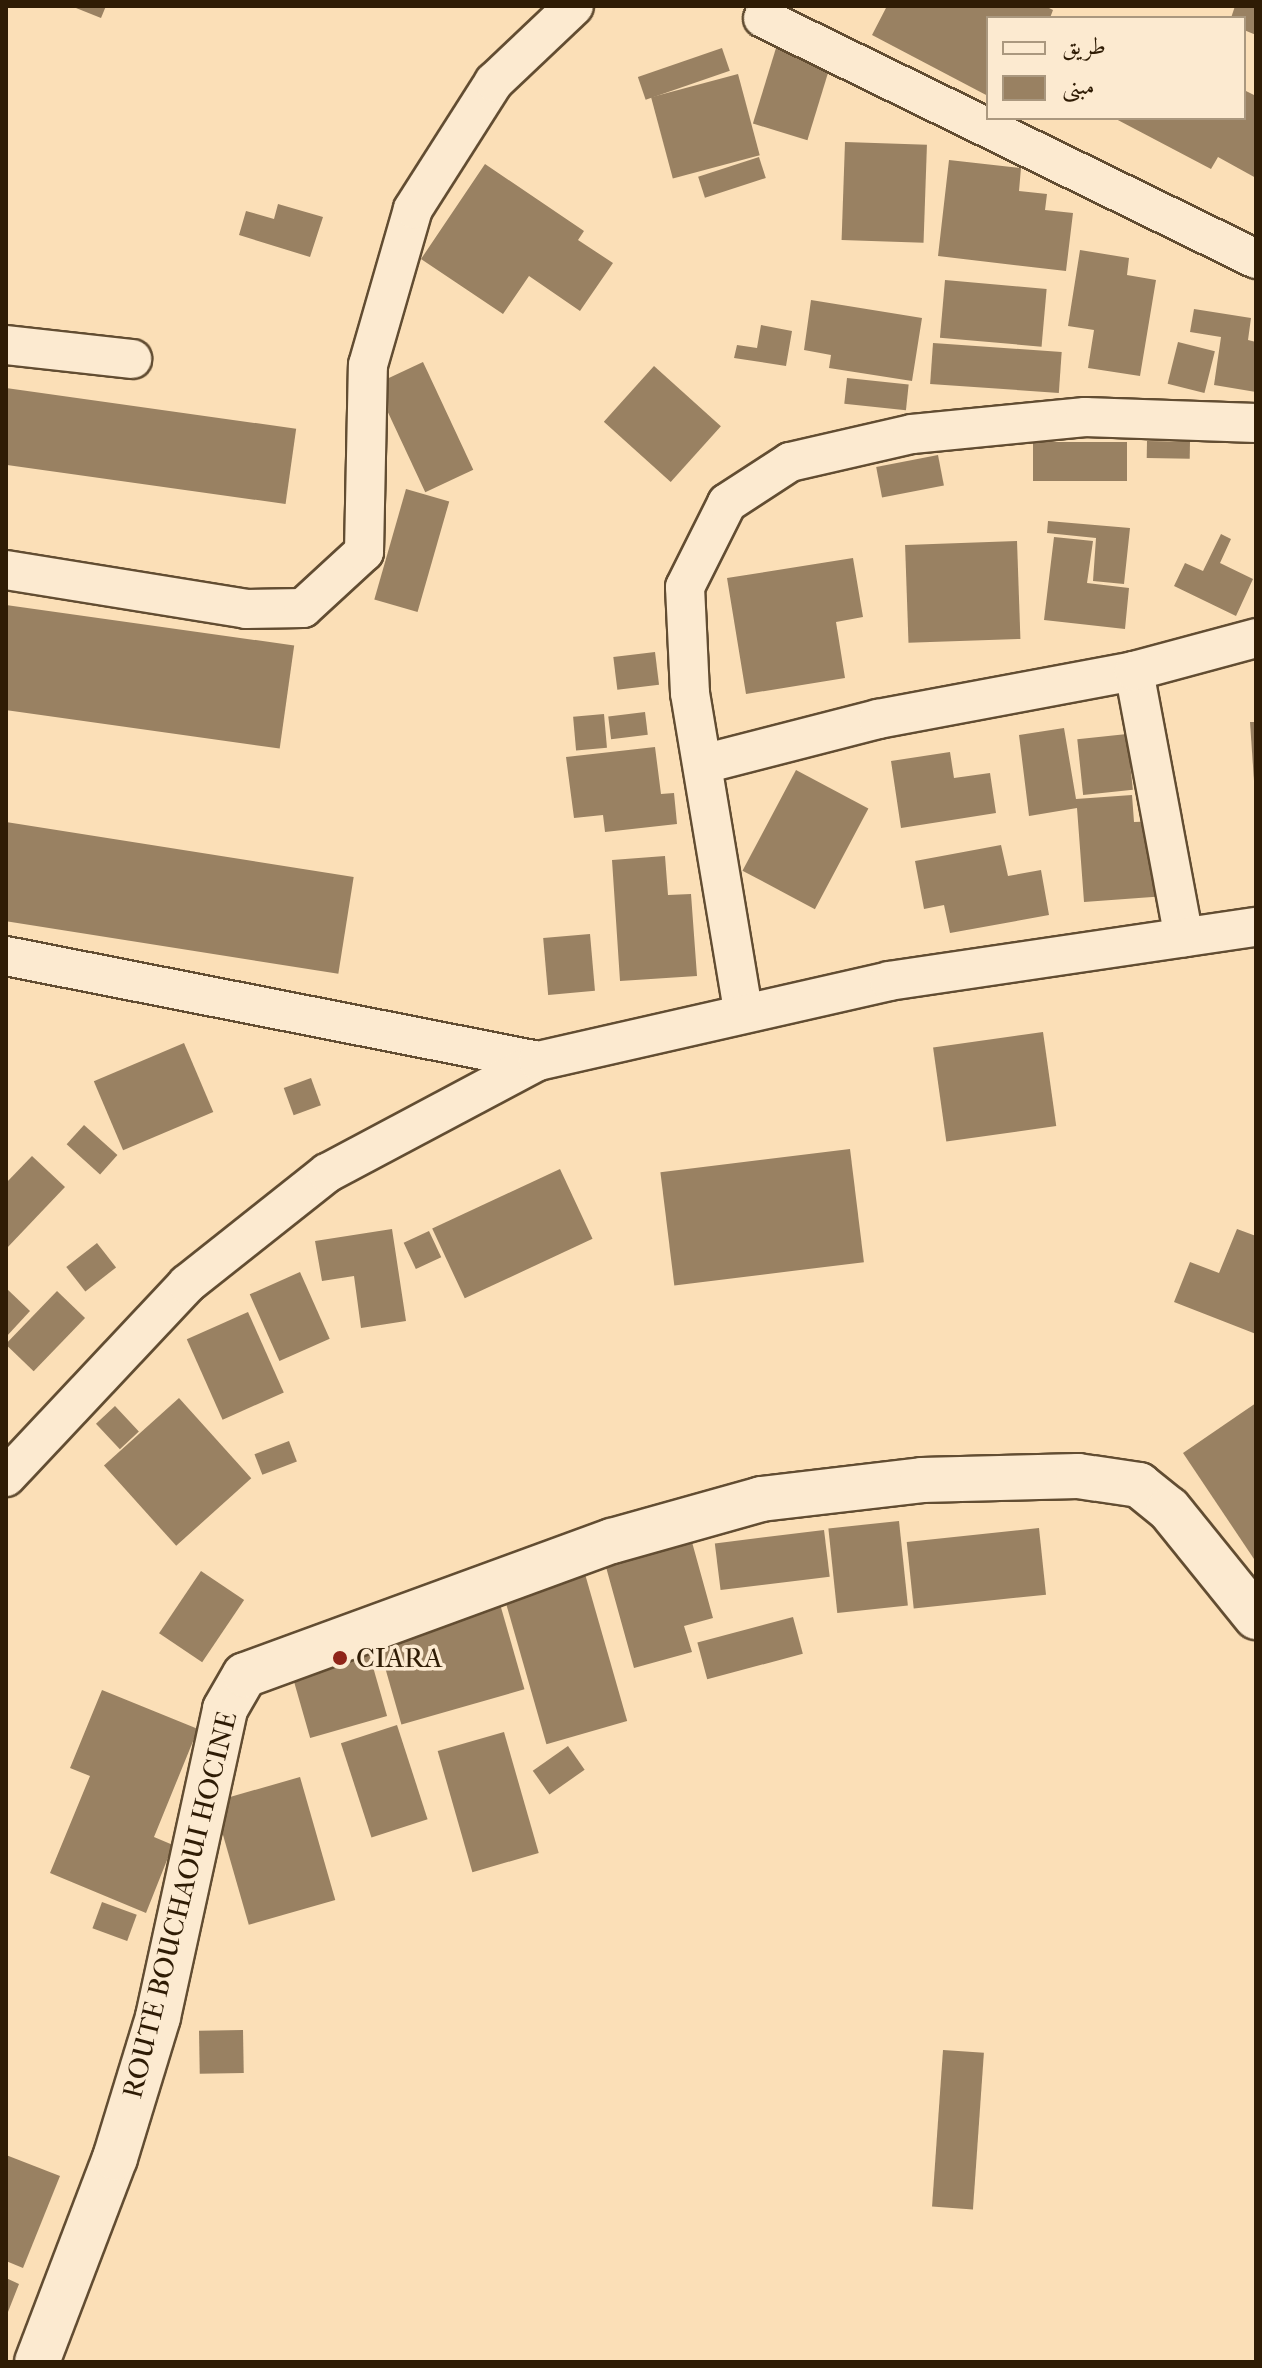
<!DOCTYPE html>
<html>
<head>
<meta charset="utf-8">
<style>
  body { margin:0 }
  #map { position:relative; width:1262px; height:2368px; overflow:hidden; background:#fbdfb7; font-family:"IM FELL French Canon",Amiri,serif }
  div>[style] { position:absolute }
  .building>* { inset:0; background:#998162; transform-origin:0 0 }
  .roads { filter:drop-shadow(2px 0 #624d32) drop-shadow(-2px 0 #624d32) drop-shadow(0 2px #624d32) drop-shadow(0 -2px #624d32) }
  .minor>* { height:38px; margin:-19px; padding:0 19px; transform-origin:19px; border-radius:19px; background:#fcead0 }
  .tertiary>* { height:44px; margin:-22px; padding:0 22px; transform-origin:22px; border-radius:22px; background:#fcead0 }
  .dots>* { width:22px; height:22px; translate:-50% -50%; box-sizing:border-box; border:4px solid #fcead0; border-radius:50% }
  span { translate:-50% -50%; white-space:nowrap; text-align:center; line-height:1.15; -webkit-text-stroke:7px #fcead0; paint-order:stroke }
  .poi-label { font-size:28px; color:#2f1c05 }
  .left { translate:0 -50%; text-align:left }
  .street-label { font-size:28px; color:#2f1c05 }
  .frame { position:absolute; inset:0; border:8px solid #2f1c05; pointer-events:none }
  .legend { position:absolute; left:986px; top:16px; width:260px; height:104px; box-sizing:border-box; background:#fcead0; border:2px solid #aa987f; margin:0; padding:10px 14px; list-style:none; font-size:24px; color:#2f1c05 }
  .legend li { display:flex; align-items:center; gap:16px; height:40px }
  .legend b { width:40px; border:2px solid #aa987f }
</style>
</head>
<body>
<div id="map">
  <div class="building">
    <div style="clip-path:polygon(71px 6px,106px 6px,101px 18px)"></div>
    <div style="clip-path:polygon(887px 6px,1045px 6px,1053px 10px,1050px 18px,988px 18px,988px 96px,872px 35px)"></div>
    <div style="clip-path:polygon(1235px 6px,1256px 6px,1256px 35px,1244px 30px,1244px 18px,1231px 18px)"></div>
    <div style="left:722px;top:48px;width:24px;height:89px;rotate:71deg"></div>
    <div style="left:776px;top:48px;width:57px;height:79px;rotate:17deg"></div>
    <div style="left:738px;top:74px;width:84px;height:90px;rotate:75deg"></div>
    <div style="clip-path:polygon(1244px 90px,1256px 96px,1256px 178px,1218px 157px,1211px 169px,1114px 118px,1244px 118px)"></div>
    <div style="left:845px;top:142px;width:82px;height:98px;rotate:2deg"></div>
    <div style="left:759px;top:157px;width:22px;height:64px;rotate:72deg"></div>
    <div style="clip-path:polygon(949px 160px,1021px 168px,1019px 191px,1047px 194px,1045px 210px,1073px 213px,1066px 271px,938px 256px)"></div>
    <div style="clip-path:polygon(485px 164px,584px 231px,578px 240px,613px 263px,580px 311px,529px 276px,503px 314px,421px 259px)"></div>
    <div style="clip-path:polygon(278px 204px,323px 217px,310px 257px,239px 235px,246px 211px,274px 219px)"></div>
    <div style="clip-path:polygon(1080px 250px,1129px 258px,1127px 275px,1156px 280px,1140px 376px,1088px 368px,1094px 330px,1068px 326px)"></div>
    <div style="left:945px;top:280px;width:102px;height:58px;rotate:5deg"></div>
    <div style="clip-path:polygon(811px 300px,922px 318px,912px 381px,829px 368px,831px 355px,804px 350px)"></div>
    <div style="clip-path:polygon(1194px 309px,1251px 318px,1248px 340px,1256px 342px,1256px 392px,1214px 385px,1221px 337px,1190px 332px)"></div>
    <div style="clip-path:polygon(761px 325px,792px 331px,786px 366px,734px 358px,737px 345px,757px 348px)"></div>
    <div style="left:1178px;top:342px;width:38px;height:43px;rotate:14deg"></div>
    <div style="left:933px;top:343px;width:129px;height:41px;rotate:4deg"></div>
    <div style="left:423px;top:362px;width:119px;height:53px;rotate:65deg"></div>
    <div style="left:654px;top:366px;width:90px;height:75px;rotate:42deg"></div>
    <div style="left:847px;top:378px;width:62px;height:26px;rotate:6deg"></div>
    <div style="left:6px;top:388px;width:293px;height:76px;rotate:8deg"></div>
    <div style="left:1147px;top:441px;width:43px;height:17px;rotate:1deg"></div>
    <div style="left:1127px;top:442px;width:39px;height:94px;rotate:90deg"></div>
    <div style="left:938px;top:455px;width:31px;height:63px;rotate:79deg"></div>
    <div style="left:406px;top:489px;width:45px;height:115px;rotate:16deg"></div>
    <div style="clip-path:polygon(1048px 521px,1130px 528px,1124px 584px,1093px 581px,1096px 538px,1047px 533px)"></div>
    <div style="clip-path:polygon(1221px 534px,1231px 539px,1220px 563px,1253px 579px,1236px 616px,1174px 586px,1185px 563px,1203px 571px)"></div>
    <div style="clip-path:polygon(1054px 537px,1093px 541px,1087px 583px,1129px 588px,1125px 629px,1044px 620px)"></div>
    <div style="left:1017px;top:541px;width:98px;height:112px;rotate:88deg"></div>
    <div style="clip-path:polygon(853px 558px,863px 617px,836px 622px,845px 678px,746px 694px,727px 578px)"></div>
    <div style="left:6px;top:605px;width:291px;height:104px;rotate:8deg"></div>
    <div style="left:655px;top:652px;width:33px;height:42px;rotate:83deg"></div>
    <div style="left:645px;top:712px;width:23px;height:37px;rotate:83deg"></div>
    <div style="left:604px;top:714px;width:34px;height:31px;rotate:85deg"></div>
    <div style="clip-path:polygon(1250px 722px,1256px 722px,1256px 781px,1254px 781px)"></div>
    <div style="clip-path:polygon(1064px 728px,1076px 799px,1132px 795px,1134px 822px,1161px 821px,1166px 896px,1084px 902px,1077px 808px,1029px 816px,1019px 735px)"></div>
    <div style="left:1127px;top:734px;width:56px;height:50px;rotate:84deg"></div>
    <div style="clip-path:polygon(655px 747px,661px 794px,674px 793px,677px 824px,605px 832px,603px 815px,574px 818px,566px 757px)"></div>
    <div style="clip-path:polygon(950px 752px,954px 778px,990px 773px,996px 813px,901px 828px,891px 761px)"></div>
    <div style="left:796px;top:770px;width:82px;height:114px;rotate:28deg"></div>
    <div style="left:6px;top:822px;width:352px;height:98px;rotate:9deg"></div>
    <div style="clip-path:polygon(1001px 845px,1008px 876px,1041px 870px,1049px 915px,950px 933px,944px 905px,924px 909px,915px 861px)"></div>
    <div style="clip-path:polygon(665px 856px,668px 895px,691px 894px,697px 976px,620px 981px,612px 860px)"></div>
    <div style="left:590px;top:934px;width:57px;height:47px;rotate:85deg"></div>
    <div style="left:1043px;top:1032px;width:95px;height:111px;rotate:82deg"></div>
    <div style="left:184px;top:1043px;width:75px;height:98px;rotate:67deg"></div>
    <div style="left:311px;top:1078px;width:29px;height:29px;rotate:70deg"></div>
    <div style="left:84px;top:1125px;width:45px;height:26px;rotate:42deg"></div>
    <div style="left:850px;top:1149px;width:114px;height:191px;rotate:83deg"></div>
    <div style="clip-path:polygon(32px 1156px,65px 1187px,6px 1249px,6px 1183px)"></div>
    <div style="left:560px;top:1169px;width:77px;height:141px;rotate:65deg"></div>
    <div style="clip-path:polygon(392px 1229px,406px 1321px,361px 1328px,354px 1276px,322px 1281px,315px 1241px)"></div>
    <div style="clip-path:polygon(1237px 1229px,1256px 1236px,1256px 1334px,1174px 1302px,1190px 1262px,1219px 1273px)"></div>
    <div style="left:429px;top:1231px;width:29px;height:28px;rotate:65deg"></div>
    <div style="left:97px;top:1243px;width:31px;height:39px;rotate:52deg"></div>
    <div style="left:300px;top:1272px;width:73px;height:55px;rotate:66deg"></div>
    <div style="clip-path:polygon(6px 1288px,30px 1311px,6px 1337px)"></div>
    <div style="left:57px;top:1291px;width:39px;height:74px;rotate:44deg"></div>
    <div style="left:248px;top:1312px;width:88px;height:67px;rotate:66deg"></div>
    <div style="left:179px;top:1398px;width:108px;height:101px;rotate:48deg"></div>
    <div style="clip-path:polygon(1256px 1403px,1256px 1558px,1254px 1559px,1183px 1453px)"></div>
    <div style="left:115px;top:1406px;width:35px;height:26px;rotate:47deg"></div>
    <div style="left:289px;top:1441px;width:22px;height:37px;rotate:69deg"></div>
    <div style="left:899px;top:1521px;width:85px;height:71px;rotate:84deg"></div>
    <div style="clip-path:polygon(687px 1524px,713px 1618px,684px 1626px,692px 1652px,634px 1668px,601px 1549px)"></div>
    <div style="left:1039px;top:1528px;width:67px;height:133px;rotate:84deg"></div>
    <div style="left:824px;top:1530px;width:47px;height:110px;rotate:83deg"></div>
    <div style="left:201px;top:1571px;width:52px;height:75px;rotate:34deg"></div>
    <div style="left:585px;top:1574px;width:153px;height:84px;rotate:74deg"></div>
    <div style="left:498px;top:1597px;width:96px;height:128px;rotate:74deg"></div>
    <div style="left:793px;top:1617px;width:38px;height:99px;rotate:75deg"></div>
    <div style="left:365px;top:1639px;width:80px;height:80px;rotate:74deg"></div>
    <div style="clip-path:polygon(102px 1690px,198px 1729px,154px 1837px,173px 1845px,146px 1913px,50px 1873px,90px 1776px,70px 1768px)"></div>
    <div style="left:397px;top:1725px;width:99px;height:59px;rotate:72deg"></div>
    <div style="left:504px;top:1732px;width:126px;height:69px;rotate:74deg"></div>
    <div style="left:568px;top:1746px;width:29px;height:43px;rotate:55deg"></div>
    <div style="left:300px;top:1777px;width:128px;height:90px;rotate:74deg"></div>
    <div style="left:102px;top:1902px;width:37px;height:28px;rotate:20deg"></div>
    <div style="left:243px;top:2030px;width:43px;height:44px;rotate:89deg"></div>
    <div style="left:943px;top:2050px;width:41px;height:157px;rotate:4deg"></div>
    <div style="clip-path:polygon(6px 2155px,60px 2176px,23px 2268px,6px 2261px)"></div>
    <div style="clip-path:polygon(6px 2278px,19px 2284px,6px 2317px)"></div>
  </div>
  <div class="roads">
    <div class="minor">
      <div style="left:763px;top:18px;width:549px;rotate:26.05deg"></div>
      <div style="left:6px;top:345px;width:127px;rotate:6.3deg"></div>
      <div style="left:6px;top:570px;width:243px;rotate:9.2deg"></div>
      <div style="left:246px;top:609px;width:57px;rotate:-1deg"></div>
      <div style="left:303px;top:608px;width:83px;rotate:-42.6deg"></div>
      <div style="left:364px;top:552px;width:187px;rotate:-88.8deg"></div>
      <div style="left:368px;top:365px;width:162px;rotate:-73.9deg"></div>
      <div style="left:413px;top:209px;width:151px;rotate:-57.5deg"></div>
      <div style="left:494px;top:82px;width:110px;rotate:-43.5deg"></div>
      <div style="left:1134px;top:671px;width:271px;rotate:79.4deg"></div>
      <div style="left:703px;top:764px;width:181px;rotate:-14.4deg"></div>
      <div style="left:878px;top:719px;width:260px;rotate:-10.6deg"></div>
      <div style="left:1134px;top:671px;width:126px;rotate:-15.1deg"></div>
      <div style="left:6px;top:956px;width:542px;rotate:11.16deg"></div>
      <div style="left:743px;top:1010px;width:321px;rotate:-99.5deg"></div>
      <div style="left:690px;top:693px;width:106px;rotate:-92.7deg"></div>
      <div style="left:685px;top:587px;width:94px;rotate:-63.4deg"></div>
      <div style="left:727px;top:503px;width:75px;rotate:-33.1deg"></div>
      <div style="left:790px;top:462px;width:125px;rotate:-12.9deg"></div>
      <div style="left:912px;top:434px;width:174px;rotate:-5.6deg"></div>
      <div style="left:1085px;top:417px;width:171px;rotate:2deg"></div>
      <div style="left:6px;top:1477px;width:265px;rotate:-46.8deg"></div>
      <div style="left:187px;top:1284px;width:179px;rotate:-38.4deg"></div>
      <div style="left:327px;top:1173px;width:239px;rotate:-28deg"></div>
      <div style="left:538px;top:1061px;width:360px;rotate:-12.8deg"></div>
      <div style="left:889px;top:981px;width:371px;rotate:-8.4deg"></div>
    </div>
    <div class="tertiary">
      <div style="left:37px;top:2362px;width:218px;rotate:-69.1deg"></div>
      <div style="left:115px;top:2158px;width:147px;rotate:-73deg"></div>
      <div style="left:158px;top:2017px;width:315px;rotate:-77.7deg"></div>
      <div style="left:225px;top:1709px;width:39px;rotate:-60deg"></div>
      <div style="left:245px;top:1675px;width:391px;rotate:-20.1deg"></div>
      <div style="left:612px;top:1541px;width:155px;rotate:-15.7deg"></div>
      <div style="left:761px;top:1499px;width:162px;rotate:-6.7deg"></div>
      <div style="left:922px;top:1480px;width:156px;rotate:-1.5deg"></div>
      <div style="left:1078px;top:1476px;width:62px;rotate:8.4deg"></div>
      <div style="left:1139px;top:1485px;width:38px;rotate:39deg"></div>
      <div style="left:1169px;top:1509px;width:139px;rotate:51.1deg"></div>
    </div>
  </div>
  <div class="dots">
    <div style="left:340px;top:1658px;background:#8f2418"></div>
  </div>
  <div class="poi-label">
    <span class="left" style="left:356px;top:1658px">CIARA</span>
  </div>
  <div class="street-label">
    <span style="left:180px;top:1905px;rotate:-76deg">ROUTE BOUCHAOUI HOCINE</span>
  </div>
  <div class="frame"></div>
  <ul class="legend">
  <li><b style="height:10px;background:#fcead0"></b>طريق</li>
  <li><b style="height:22px;background:#998162"></b>مبنى</li>
  </ul>
</div>
</body>
</html>
